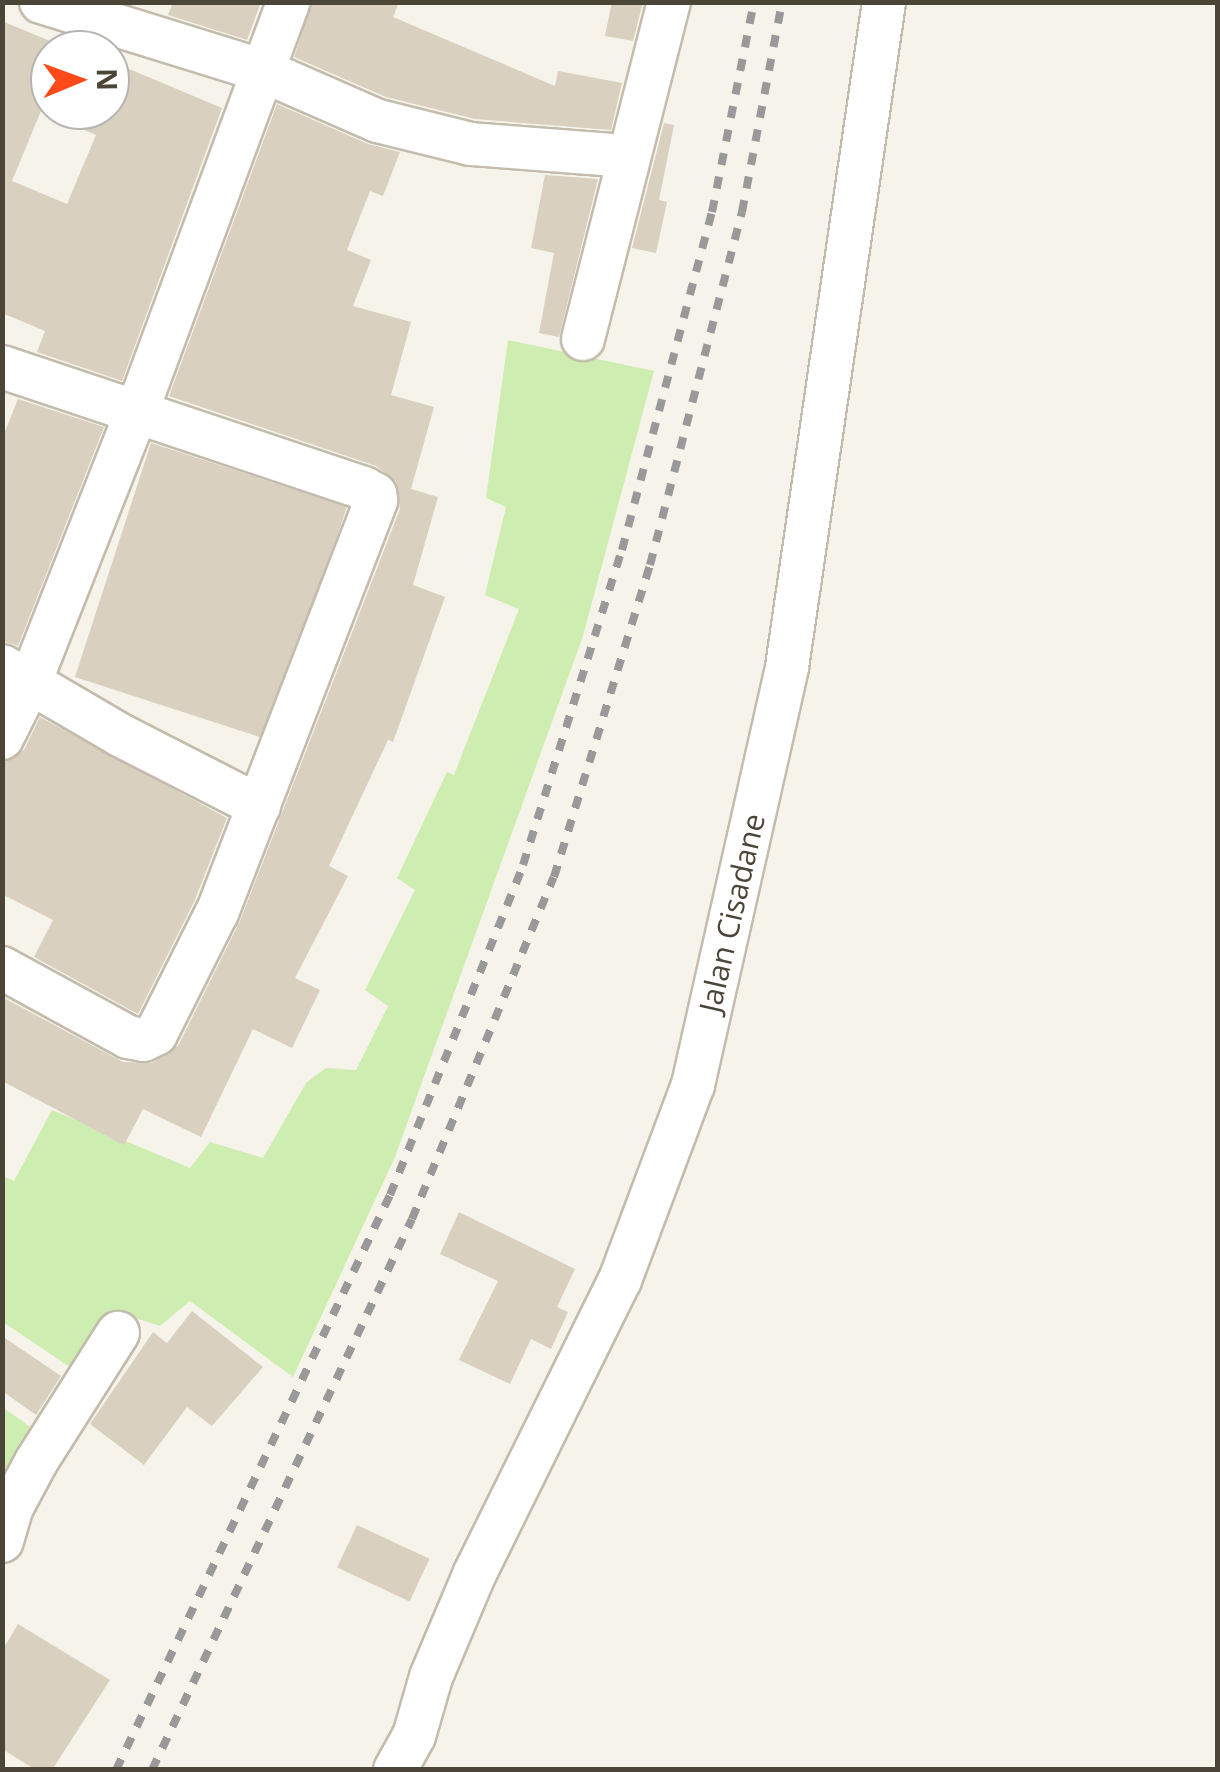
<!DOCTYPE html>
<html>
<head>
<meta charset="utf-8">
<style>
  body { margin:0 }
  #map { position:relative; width:1220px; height:1772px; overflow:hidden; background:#f6f3ea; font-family:"Open Sans",sans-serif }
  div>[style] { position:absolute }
  .green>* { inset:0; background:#ceedb0 }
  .building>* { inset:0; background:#d9d0bf; transform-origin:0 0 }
  .roads { filter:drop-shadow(2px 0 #c3bcac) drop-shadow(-2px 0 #c3bcac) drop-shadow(0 2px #c3bcac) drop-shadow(0 -2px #c3bcac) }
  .street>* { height:42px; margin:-21px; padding:0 21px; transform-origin:21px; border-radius:21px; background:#fff }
  .rail>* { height:8px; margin-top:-4px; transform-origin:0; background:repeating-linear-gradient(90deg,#999 0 12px,transparent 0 24px) }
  span { translate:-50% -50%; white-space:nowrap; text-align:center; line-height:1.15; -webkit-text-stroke:8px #fff; paint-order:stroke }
  .street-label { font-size:30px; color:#4b4537 }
  .frame { position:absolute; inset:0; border:5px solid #4b4537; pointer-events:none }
  .north { position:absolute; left:30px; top:30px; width:100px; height:100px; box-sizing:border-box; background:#fff; border:2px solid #b7b5af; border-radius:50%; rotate:89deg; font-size:28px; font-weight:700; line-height:40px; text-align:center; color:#4b4537 }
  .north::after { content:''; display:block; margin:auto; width:35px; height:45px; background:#ff4918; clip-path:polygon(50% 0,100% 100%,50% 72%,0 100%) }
</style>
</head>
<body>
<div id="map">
  <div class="green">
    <div style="clip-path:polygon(508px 340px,654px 371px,583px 636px,395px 1157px,293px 1377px,190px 1301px,160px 1326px,111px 1310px,77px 1372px,3px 1322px,2px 1176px,14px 1181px,52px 1110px,190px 1168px,210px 1142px,263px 1158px,306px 1083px,326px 1068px,356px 1070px,388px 1006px,365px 990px,415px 890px,397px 878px,447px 772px,454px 775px,519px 609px,485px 595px,506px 507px,486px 498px)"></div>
    <div style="clip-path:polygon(2px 1407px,36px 1431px,2px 1505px)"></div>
  </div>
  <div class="building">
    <div style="clip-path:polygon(173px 2px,261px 2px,247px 40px,168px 15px)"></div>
    <div style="clip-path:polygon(312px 2px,399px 2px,393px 17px,555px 86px,558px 71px,622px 83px,611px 130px,475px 119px,386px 97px,294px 57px)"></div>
    <div style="clip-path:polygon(612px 2px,643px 2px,633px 41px,605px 36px)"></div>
    <div style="clip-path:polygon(evenodd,2px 21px,50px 41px,50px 110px,110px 110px,110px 61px,222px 108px,122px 381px,37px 352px,45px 331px,2px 313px,2px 21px,41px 111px,96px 135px,67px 204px,12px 181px,41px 111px)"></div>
    <div style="clip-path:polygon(277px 104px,368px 144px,400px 152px,383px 196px,370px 191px,347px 250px,371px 260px,353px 306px,411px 322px,391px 395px,434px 407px,411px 489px,438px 497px,413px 585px,445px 597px,393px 742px,388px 740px,329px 866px,348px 876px,295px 978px,320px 990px,292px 1048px,253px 1029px,201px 1137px,143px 1109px,124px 1145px,2px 1081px,2px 997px,123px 1062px,152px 1063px,178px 1046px,240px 921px,400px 509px,396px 481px,376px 466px,169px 396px)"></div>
    <div style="clip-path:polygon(664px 123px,674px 125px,659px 200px,667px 202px,656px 253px,632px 248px)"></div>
    <div style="clip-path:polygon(545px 175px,598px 179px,559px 337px,539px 333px,554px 253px,531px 248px)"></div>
    <div style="clip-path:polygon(18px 399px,104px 427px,18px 646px,2px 641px,2px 439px)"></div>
    <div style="left:151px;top:443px;width:206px;height:246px;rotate:18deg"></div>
    <div style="clip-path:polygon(40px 717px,227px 818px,194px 902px,138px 1014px,34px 957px,53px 920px,2px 894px,2px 763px,24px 750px)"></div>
    <div style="clip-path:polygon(459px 1212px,575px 1269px,557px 1307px,568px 1312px,551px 1349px,531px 1339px,510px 1384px,459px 1360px,498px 1281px,440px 1254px)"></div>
    <div style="clip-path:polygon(192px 1311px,263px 1367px,212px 1426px,187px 1407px,144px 1465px,90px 1424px,153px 1332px,167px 1343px)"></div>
    <div style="clip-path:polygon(2px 1336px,61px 1376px,36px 1415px,2px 1391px)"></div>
    <div style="left:357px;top:1525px;width:80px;height:47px;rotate:25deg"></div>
    <div style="clip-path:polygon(18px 1624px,110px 1680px,52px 1770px,36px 1770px,2px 1749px,2px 1651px)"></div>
  </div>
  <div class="roads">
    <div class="street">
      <div style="left:41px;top:2px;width:230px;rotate:17.2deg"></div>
      <div style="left:261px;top:70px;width:128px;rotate:23.6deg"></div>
      <div style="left:378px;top:121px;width:96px;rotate:13.9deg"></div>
      <div style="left:471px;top:144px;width:156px;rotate:4.4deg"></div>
      <div style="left:583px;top:339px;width:348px;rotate:-75.7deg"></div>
      <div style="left:2px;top:367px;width:382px;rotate:18.5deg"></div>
      <div style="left:364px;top:488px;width:13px;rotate:29deg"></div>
      <div style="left:375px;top:494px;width:7px;rotate:82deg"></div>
      <div style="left:376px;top:501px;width:441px;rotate:111.1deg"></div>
      <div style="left:217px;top:912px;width:136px;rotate:116.6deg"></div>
      <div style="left:156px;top:1034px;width:14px;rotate:155deg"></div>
      <div style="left:143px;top:1040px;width:15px;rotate:-169deg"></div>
      <div style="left:128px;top:1037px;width:144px;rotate:-151.3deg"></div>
      <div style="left:2px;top:666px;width:139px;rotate:30.3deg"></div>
      <div style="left:122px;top:736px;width:154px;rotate:27.1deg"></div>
      <div style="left:2px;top:738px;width:65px;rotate:-63.4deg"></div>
      <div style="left:31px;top:680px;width:286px;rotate:-68.5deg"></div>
      <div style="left:136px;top:414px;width:439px;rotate:-69.7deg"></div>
      <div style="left:2px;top:1541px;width:35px;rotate:-74deg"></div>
      <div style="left:12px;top:1507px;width:51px;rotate:-61.9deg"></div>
      <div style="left:36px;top:1462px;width:153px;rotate:-57.6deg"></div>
      <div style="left:395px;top:1770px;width:39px;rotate:-61deg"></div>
      <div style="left:414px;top:1736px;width:61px;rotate:-73.9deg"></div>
      <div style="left:431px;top:1677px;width:113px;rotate:-67.1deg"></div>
      <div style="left:475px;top:1573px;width:327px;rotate:-63.7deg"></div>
      <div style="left:620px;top:1280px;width:208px;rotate:-69.5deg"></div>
      <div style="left:693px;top:1085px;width:428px;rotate:-77.3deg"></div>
      <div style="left:787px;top:667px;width:672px;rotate:-81.7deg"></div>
    </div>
  </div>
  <div class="rail">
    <div style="left:116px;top:1770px;width:637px;rotate:-64.52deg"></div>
    <div style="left:390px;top:1195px;width:356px;rotate:-68deg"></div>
    <div style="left:523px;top:865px;width:330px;rotate:-72.6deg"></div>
    <div style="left:622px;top:550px;width:350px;rotate:-75.1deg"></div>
    <div style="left:712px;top:212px;width:214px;rotate:-78.7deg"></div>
    <div style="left:152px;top:1770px;width:609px;rotate:-64.74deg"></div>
    <div style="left:412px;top:1219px;width:370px;rotate:-67.5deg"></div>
    <div style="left:554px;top:877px;width:326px;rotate:-72.9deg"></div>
    <div style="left:650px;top:565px;width:365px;rotate:-75.4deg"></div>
    <div style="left:742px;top:212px;width:214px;rotate:-79.2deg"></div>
  </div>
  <div class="street-label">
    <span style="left:732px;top:913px;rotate:-77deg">Jalan Cisadane</span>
  </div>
  <div class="frame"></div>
  <div class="north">N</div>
</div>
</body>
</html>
